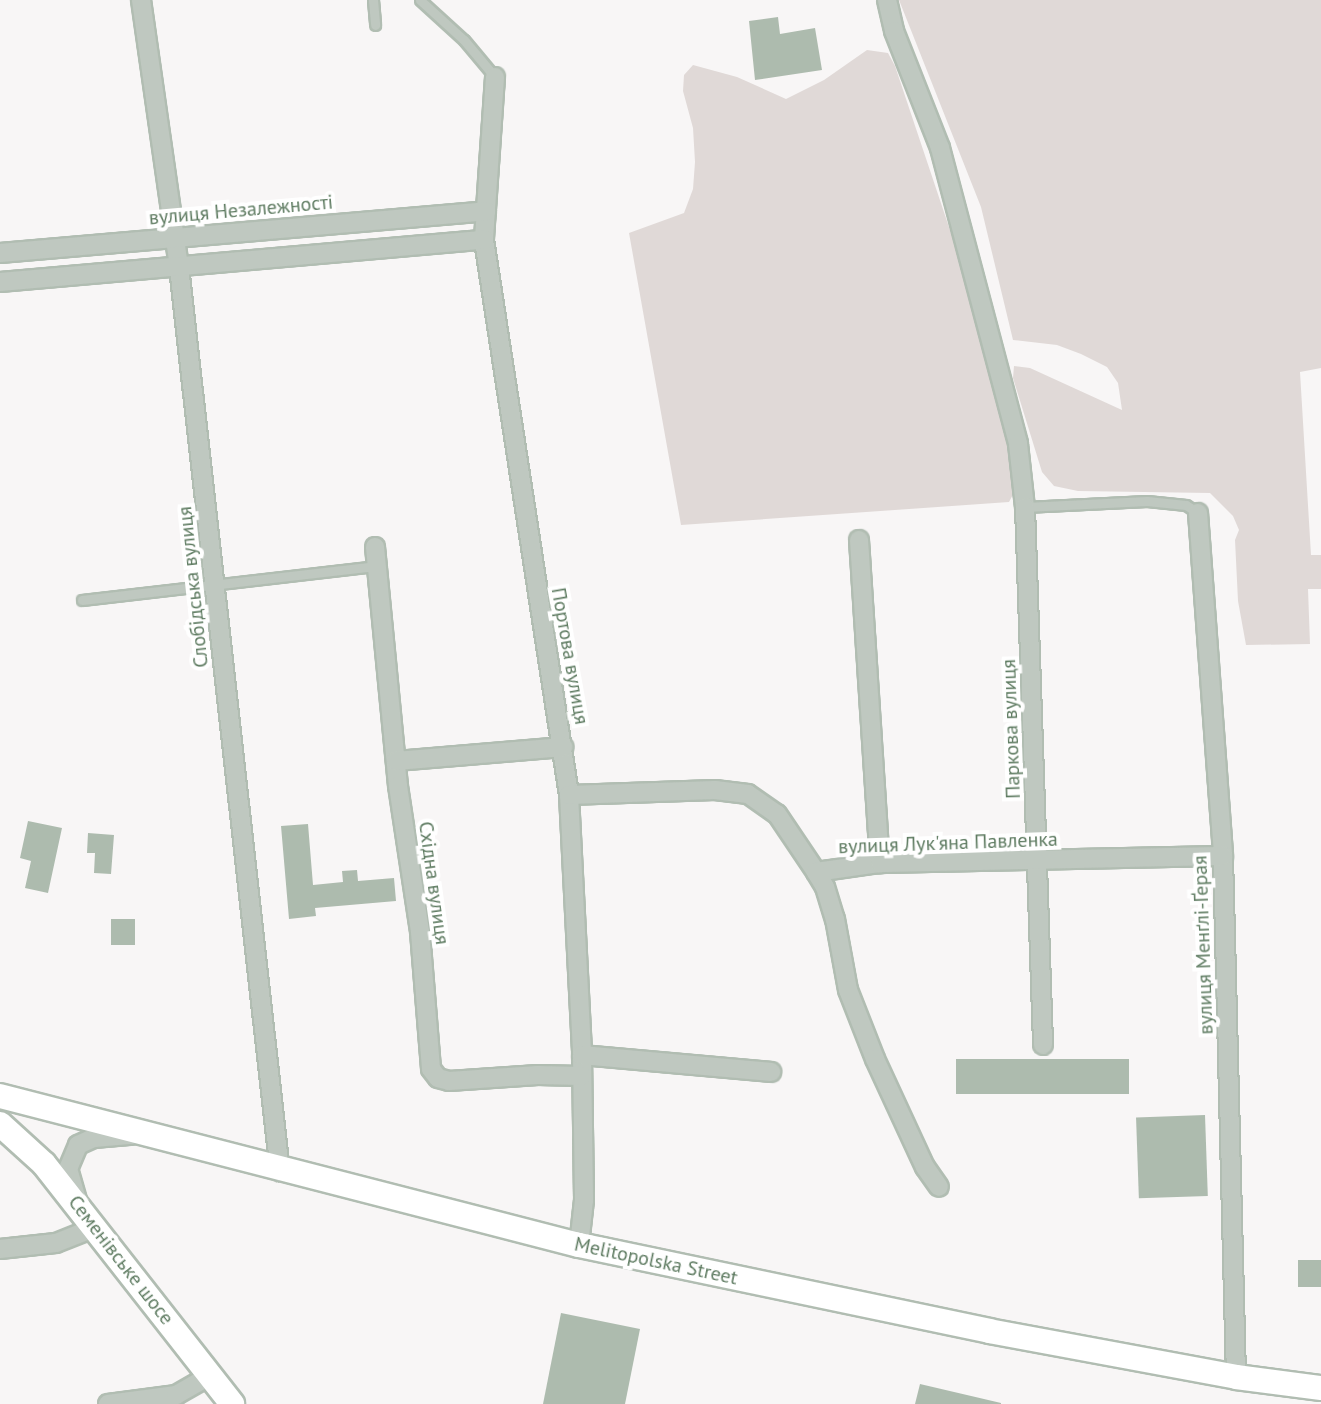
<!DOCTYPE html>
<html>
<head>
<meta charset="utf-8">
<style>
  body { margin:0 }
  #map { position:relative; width:1321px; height:1404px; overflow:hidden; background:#f8f6f6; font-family:"PT Sans",sans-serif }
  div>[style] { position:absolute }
  .green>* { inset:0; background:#e0d9d7 }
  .building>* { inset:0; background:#adbbae; transform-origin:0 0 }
  .roads { filter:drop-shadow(2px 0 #b1bdb2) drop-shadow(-2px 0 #b1bdb2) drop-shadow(0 2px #b1bdb2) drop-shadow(0 -2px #b1bdb2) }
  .lane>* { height:9px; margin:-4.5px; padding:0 4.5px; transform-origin:4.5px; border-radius:4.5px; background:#bfc8c0 }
  .street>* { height:18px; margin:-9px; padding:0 9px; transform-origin:9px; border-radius:9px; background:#bfc8c0 }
  .secondary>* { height:24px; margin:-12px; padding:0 12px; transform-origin:12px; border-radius:12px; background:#fff }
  span { translate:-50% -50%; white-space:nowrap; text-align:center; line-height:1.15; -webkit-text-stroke:8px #fff; paint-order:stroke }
  .street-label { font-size:20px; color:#5e7b61 }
</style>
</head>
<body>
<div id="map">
  <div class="green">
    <div style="clip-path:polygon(899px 0,1321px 0,1321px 368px,1300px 372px,1311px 555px,1321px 555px,1321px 589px,1308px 589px,1310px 644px,1246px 645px,1238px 601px,1235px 540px,1239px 530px,1233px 516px,1210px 493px,1078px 491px,1054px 486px,1042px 472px,1013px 378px,1014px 366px,1030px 368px,1122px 410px,1118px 383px,1107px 367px,1081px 354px,1057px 345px,1013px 340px,981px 207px)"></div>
    <div style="clip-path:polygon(867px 50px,888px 53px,895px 66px,956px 248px,1004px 417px,1017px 487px,1009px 502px,681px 525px,629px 233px,684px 213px,693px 189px,695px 162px,693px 128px,683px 91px,684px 75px,693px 65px,737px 77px,786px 99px,824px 80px)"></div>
  </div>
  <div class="building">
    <div style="clip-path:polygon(778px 17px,780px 34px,815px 28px,822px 70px,755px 80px,749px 21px)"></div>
    <div style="clip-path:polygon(28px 821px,62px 828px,48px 893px,25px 888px,31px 861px,20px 858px)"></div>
    <div style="clip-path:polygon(308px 824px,313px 885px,343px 882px,342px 871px,357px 870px,358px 881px,394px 878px,396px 901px,315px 908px,316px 916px,289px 919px,281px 826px)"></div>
    <div style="clip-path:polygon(88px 833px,114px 835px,111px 874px,94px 873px,95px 853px,87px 853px)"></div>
    <div style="left:111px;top:919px;width:24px;height:26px"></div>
    <div style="left:1129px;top:1059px;width:35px;height:173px;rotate:90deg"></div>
    <div style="left:1205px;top:1115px;width:81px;height:69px;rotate:88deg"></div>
    <div style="left:1298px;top:1260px;width:23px;height:27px"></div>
    <div style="clip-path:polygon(561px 1313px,640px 1329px,625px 1404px,543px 1404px)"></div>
    <div style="clip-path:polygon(920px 1384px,1001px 1403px,1001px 1404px,915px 1404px)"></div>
  </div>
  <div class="roads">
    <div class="lane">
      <div style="left:373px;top:0;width:25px;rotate:85deg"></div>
      <div style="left:420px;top:0;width:59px;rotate:42.3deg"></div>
      <div style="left:464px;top:40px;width:48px;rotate:50deg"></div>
      <div style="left:1025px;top:507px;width:122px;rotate:-2.8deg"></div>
      <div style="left:1147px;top:501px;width:39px;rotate:6deg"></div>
      <div style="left:1186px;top:505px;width:14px;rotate:34deg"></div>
      <div style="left:82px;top:600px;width:297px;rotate:-6.6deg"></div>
    </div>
    <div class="street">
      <div style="left:141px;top:0;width:270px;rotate:81.9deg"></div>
      <div style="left:179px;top:267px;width:910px;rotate:83.63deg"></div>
      <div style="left:887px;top:0;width:32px;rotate:77deg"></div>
      <div style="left:894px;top:31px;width:126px;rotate:68.5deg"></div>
      <div style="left:940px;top:148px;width:306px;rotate:75.2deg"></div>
      <div style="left:1018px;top:444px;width:63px;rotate:83.7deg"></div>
      <div style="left:1025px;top:507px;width:538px;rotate:88.08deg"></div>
      <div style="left:495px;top:77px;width:163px;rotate:93.9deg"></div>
      <div style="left:484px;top:240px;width:561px;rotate:81.29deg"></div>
      <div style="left:569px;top:795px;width:260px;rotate:87.1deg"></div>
      <div style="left:582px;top:1055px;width:145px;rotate:89.2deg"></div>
      <div style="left:584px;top:1200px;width:45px;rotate:96.3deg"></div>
      <div style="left:0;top:253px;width:488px;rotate:-4.9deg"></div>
      <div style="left:0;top:282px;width:486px;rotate:-5deg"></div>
      <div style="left:1198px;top:513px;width:344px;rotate:85.8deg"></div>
      <div style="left:1223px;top:856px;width:521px;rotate:88.57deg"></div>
      <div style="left:859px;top:540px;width:324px;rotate:86.3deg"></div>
      <div style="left:375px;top:547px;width:240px;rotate:84.5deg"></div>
      <div style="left:398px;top:786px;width:148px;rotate:81.4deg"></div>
      <div style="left:420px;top:932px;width:137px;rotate:85.4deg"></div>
      <div style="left:431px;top:1069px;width:11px;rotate:52deg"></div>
      <div style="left:438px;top:1078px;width:11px;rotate:15deg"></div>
      <div style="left:449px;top:1081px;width:89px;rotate:-3.9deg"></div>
      <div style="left:538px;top:1075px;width:44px;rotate:1.3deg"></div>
      <div style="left:396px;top:761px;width:168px;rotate:-4.8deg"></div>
      <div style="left:569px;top:795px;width:146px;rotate:-2deg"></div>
      <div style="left:715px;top:790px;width:33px;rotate:7deg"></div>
      <div style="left:748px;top:794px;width:35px;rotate:35deg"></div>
      <div style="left:777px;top:814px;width:70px;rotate:56.1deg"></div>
      <div style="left:816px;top:872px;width:65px;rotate:-8deg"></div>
      <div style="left:880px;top:863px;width:343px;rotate:-1.2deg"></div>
      <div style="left:816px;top:872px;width:17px;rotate:59deg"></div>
      <div style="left:825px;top:887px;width:34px;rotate:73deg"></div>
      <div style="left:835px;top:919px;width:72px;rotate:79.6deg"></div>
      <div style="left:848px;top:990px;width:74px;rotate:68.6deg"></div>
      <div style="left:875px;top:1059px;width:119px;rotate:65.2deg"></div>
      <div style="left:925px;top:1167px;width:24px;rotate:55deg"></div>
      <div style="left:582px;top:1055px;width:190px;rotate:5.1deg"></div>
      <div style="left:77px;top:1200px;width:32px;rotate:-106deg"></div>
      <div style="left:68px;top:1169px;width:26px;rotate:-67deg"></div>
      <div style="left:78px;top:1145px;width:17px;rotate:-24deg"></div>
      <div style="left:94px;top:1138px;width:38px;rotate:-5deg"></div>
      <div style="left:0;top:1249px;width:56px;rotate:-6.1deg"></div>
      <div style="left:56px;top:1243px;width:43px;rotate:-21.8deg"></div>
      <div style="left:108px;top:1404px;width:69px;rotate:-7.5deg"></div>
      <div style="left:176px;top:1395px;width:40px;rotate:-29.7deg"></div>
    </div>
    <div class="secondary">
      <div style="left:0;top:1096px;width:598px;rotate:14.43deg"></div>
      <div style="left:579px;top:1245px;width:419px;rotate:11.8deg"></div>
      <div style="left:989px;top:1331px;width:251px;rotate:10.5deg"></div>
      <div style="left:1236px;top:1377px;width:86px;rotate:7.4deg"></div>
      <div style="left:0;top:1124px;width:59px;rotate:42.3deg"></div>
      <div style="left:44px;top:1164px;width:305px;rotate:51.9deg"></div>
    </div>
  </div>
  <div class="street-label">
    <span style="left:241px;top:210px;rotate:-5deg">вулиця Незалежності</span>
    <span style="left:193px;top:587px;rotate:-96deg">Слобідська вулиця</span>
    <span style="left:570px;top:656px;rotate:80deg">Портова вулиця</span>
    <span style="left:1011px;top:729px;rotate:-92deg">Паркова вулиця</span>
    <span style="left:948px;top:843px;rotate:-2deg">вулиця Лук'яна Павленка</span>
    <span style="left:434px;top:883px;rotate:82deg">Східна вулиця</span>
    <span style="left:1203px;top:945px;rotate:-92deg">вулиця Менґлі-Ґерая</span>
    <span style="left:121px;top:1260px;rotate:52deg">Семенівське шосе</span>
    <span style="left:656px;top:1261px;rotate:12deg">Melitopolska Street</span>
  </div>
</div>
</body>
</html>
